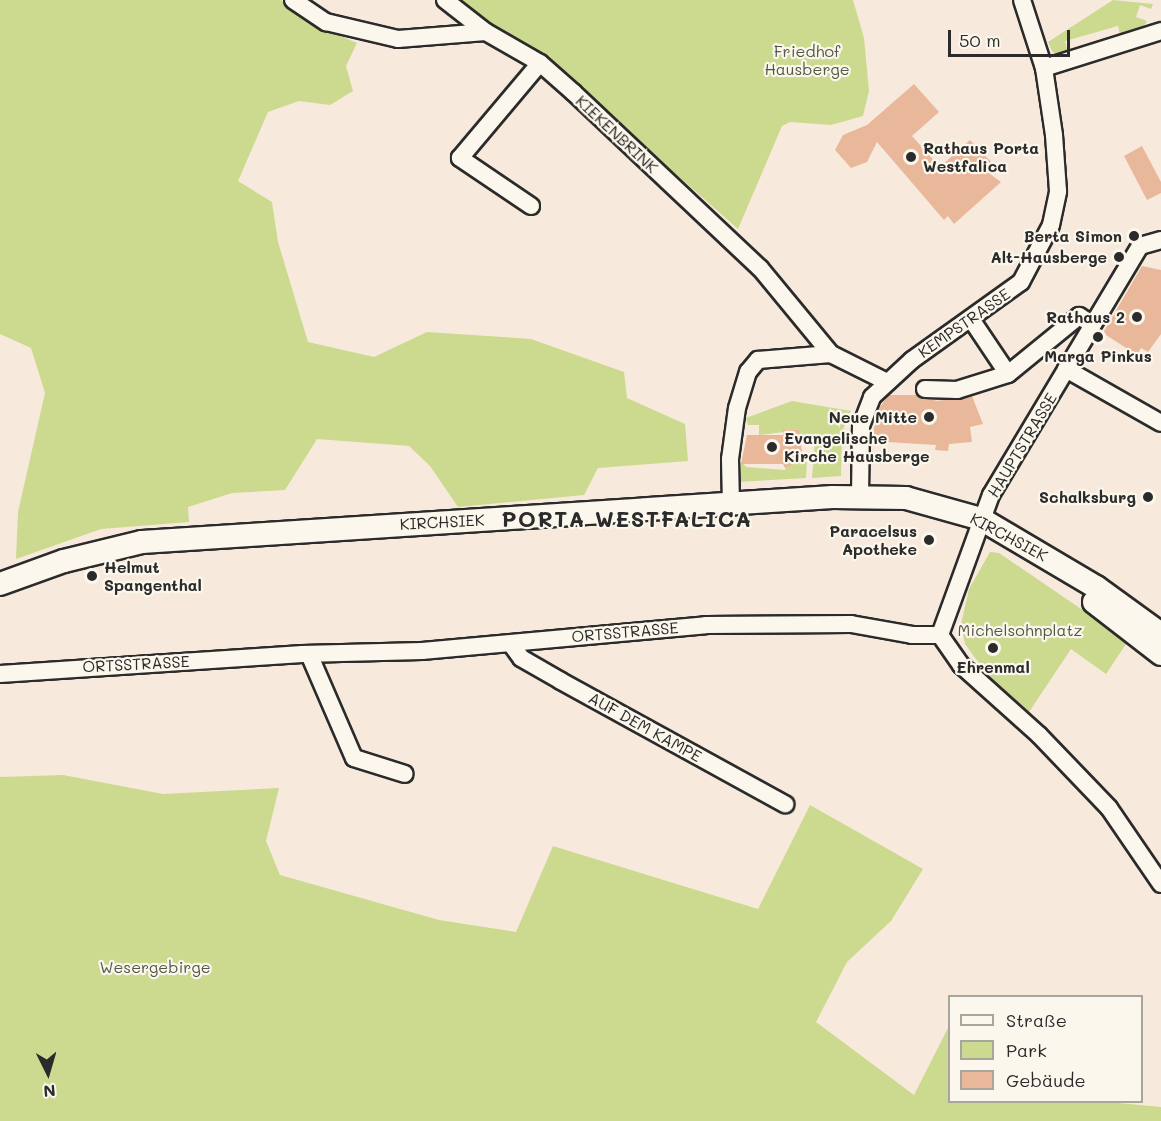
<!DOCTYPE html>
<html>
<head>
<meta charset="utf-8">
<style>
  body { margin:0 }
  #map { position:relative; width:1161px; height:1121px; overflow:hidden; background:#f7eadc; font-family:Mali,sans-serif }
  div>[style] { position:absolute }
  .green>* { inset:0; background:#cbda8e }
  .building>* { inset:0; background:#e9b79a }
  .roads { filter:drop-shadow(2px 0 #2b2b2b) drop-shadow(-2px 0 #2b2b2b) drop-shadow(0 2px #2b2b2b) drop-shadow(0 -2px #2b2b2b) }
  .minor>* { height:16px; margin:-8px; padding:0 8px; transform-origin:8px; border-radius:8px; background:#fbf7ec }
  .secondary>* { height:22px; margin:-11px; padding:0 11px; transform-origin:11px; border-radius:11px; background:#fbf7ec }
  .dots>* { width:16px; height:16px; translate:-50% -50%; box-sizing:border-box; border:3px solid #fbf7ec; border-radius:50% }
  span { translate:-50% -50%; white-space:nowrap; text-align:center; line-height:1.15; -webkit-text-stroke:4.5px #fbf7ec; paint-order:stroke }
  .park-label { font-size:16px; color:#535744 }
  .street-label { font-size:16px; color:#2b2b2b }
  .poi-label { font-size:16px; color:#2b2b2b; font-weight:700 }
  .left { translate:0 -50%; text-align:left }
  .right { translate:-100% -50%; text-align:right }
  .district-label { font-size:22px; color:#2b2b2b; font-weight:700; letter-spacing:1.5px }
  .legend { position:absolute; left:948px; top:995px; width:195px; height:108px; box-sizing:border-box; background:#fbf7ec; border:2px solid #a8a59f; margin:0; padding:8px 10px; list-style:none; font-size:18px; color:#2b2b2b }
  .legend li { display:flex; align-items:center; gap:12px; height:30px }
  .legend b { width:30px; border:2px solid #a8a59f }
  .north { position:absolute; left:18px; top:1043px; width:60px; height:60px; -webkit-text-stroke:4px #fbf7ec; paint-order:stroke; rotate:175deg; font-size:16px; font-weight:700; line-height:24px; text-align:center; color:#2b2b2b }
  .north::after { content:''; display:block; margin:auto; width:21px; height:27px; background:#2b2b2b; clip-path:polygon(50% 0,100% 100%,50% 72%,0 100%) }
  .scale { position:absolute; left:948px; top:30px; width:122px; height:27px; box-sizing:border-box; border:3px solid #2b2b2b; border-top:0; padding-left:8px; font-size:18px; line-height:21px; white-space:nowrap; color:#2b2b2b; -webkit-text-stroke:4px #fbf7ec; paint-order:stroke }
</style>
</head>
<body>
<div id="map">
  <div class="green">
    <div style="clip-path:polygon(0 0,281px 0,313px 24px,357px 43px,346px 66px,353px 91px,330px 105px,299px 101px,268px 112px,238px 181px,272px 202px,278px 242px,308px 342px,374px 357px,427px 332px,531px 339px,624px 372px,627px 398px,685px 424px,688px 461px,598px 468px,584px 495px,458px 507px,430px 466px,409px 446px,317px 439px,285px 490px,232px 493px,188px 507px,189px 522px,101px 529px,16px 559px,18px 512px,45px 393px,31px 348px,0 334px)"></div>
    <div style="clip-path:polygon(455px 0,853px 0,864px 38px,869px 91px,863px 116px,831px 125px,790px 122px,782px 126px,738px 229px,553px 65px)"></div>
    <div style="clip-path:polygon(1113px 0,1153px 4px,1151px 9px,1140px 5px,1136px 17px,1147px 21px,1141px 30px,1121px 39px,1118px 26px,1065px 41px,1068px 53px,1058px 56px,1052px 51px,1048px 42px)"></div>
    <div style="clip-path:polygon(792px 401px,851px 411px,842px 432px,841px 476px,812px 478px,815px 440px,799px 441px,799px 430px,759px 435px,759px 425px,748px 425px,746px 418px)"></div>
    <div style="clip-path:polygon(737px 457px,746px 467px,785px 470px,788px 461px,807px 462px,806px 478px,737px 482px)"></div>
    <div style="clip-path:polygon(990px 552px,999px 553px,1128px 641px,1106px 674px,1071px 649px,1029px 712px,987px 674px,965px 644px,961px 624px,969px 589px)"></div>
    <div style="clip-path:polygon(63px 775px,163px 794px,279px 788px,266px 841px,280px 875px,439px 920px,516px 932px,553px 846px,758px 909px,810px 805px,923px 869px,891px 921px,847px 962px,816px 1022px,914px 1095px,949px 1026px,950px 1102px,1108px 1102px,1161px 1107px,1161px 1121px,0 1121px,0 777px)"></div>
  </div>
  <div class="building">
    <div style="clip-path:polygon(914px 84px,939px 112px,912px 136px,940px 167px,970px 140px,997px 168px,990px 174px,1001px 182px,954px 224px,948px 216px,944px 220px,877px 142px,867px 162px,851px 168px,835px 150px,843px 135px,867px 125px)"></div>
    <div style="clip-path:polygon(1142px 146px,1161px 182px,1161px 193px,1147px 200px,1124px 156px)"></div>
    <div style="clip-path:polygon(1142px 266px,1161px 270px,1161px 334px,1148px 352px,1141px 348px,1137px 355px,1103px 333px)"></div>
    <div style="clip-path:polygon(889px 395px,917px 395px,937px 401px,972px 396px,983px 424px,970px 427px,972px 442px,949px 444px,948px 451px,935px 450px,936px 445px,871px 441px,879px 408px)"></div>
    <div style="clip-path:polygon(783px 430px,799px 430px,803px 459px,785px 468px,783px 464px,741px 464px,747px 435px,783px 435px)"></div>
  </div>
  <div class="roads">
    <div class="minor">
      <div style="left:293px;top:0;width:40px;rotate:34deg"></div>
      <div style="left:326px;top:22px;width:74px;rotate:13.3deg"></div>
      <div style="left:398px;top:39px;width:88px;rotate:-4.5deg"></div>
      <div style="left:445px;top:0;width:52px;rotate:38deg"></div>
      <div style="left:486px;top:32px;width:62px;rotate:29.9deg"></div>
      <div style="left:540px;top:63px;width:45px;rotate:41.4deg"></div>
      <div style="left:574px;top:93px;width:255px;rotate:43.3deg"></div>
      <div style="left:760px;top:268px;width:112px;rotate:50.5deg"></div>
      <div style="left:831px;top:354px;width:63px;rotate:26.6deg"></div>
      <div style="left:1044px;top:68px;width:123px;rotate:-17.5deg"></div>
      <div style="left:531px;top:206px;width:86px;rotate:-145.9deg"></div>
      <div style="left:460px;top:158px;width:124px;rotate:-49.9deg"></div>
      <div style="left:971px;top:319px;width:66px;rotate:56.1deg"></div>
      <div style="left:1066px;top:369px;width:109px;rotate:29.6deg"></div>
      <div style="left:925px;top:389px;width:32px;rotate:2deg"></div>
      <div style="left:957px;top:390px;width:53px;rotate:-17.4deg"></div>
      <div style="left:1008px;top:374px;width:92px;rotate:-39.2deg"></div>
      <div style="left:1079px;top:316px;width:13px;rotate:32deg"></div>
      <div style="left:860px;top:496px;width:70px;rotate:-89.2deg"></div>
      <div style="left:861px;top:426px;width:31px;rotate:-69deg"></div>
      <div style="left:872px;top:397px;width:54px;rotate:-42.8deg"></div>
      <div style="left:912px;top:360px;width:134px;rotate:-35.6deg"></div>
      <div style="left:1021px;top:282px;width:64px;rotate:-62.2deg"></div>
      <div style="left:1051px;top:225px;width:35px;rotate:-78deg"></div>
      <div style="left:1058px;top:191px;width:56px;rotate:-94.1deg"></div>
      <div style="left:1054px;top:135px;width:68px;rotate:-98.5deg"></div>
      <div style="left:1044px;top:68px;width:71px;rotate:-107.9deg"></div>
      <div style="left:731px;top:504px;width:45px;rotate:-91.3deg"></div>
      <div style="left:730px;top:459px;width:51px;rotate:-82.2deg"></div>
      <div style="left:737px;top:408px;width:38px;rotate:-73deg"></div>
      <div style="left:748px;top:372px;width:16px;rotate:-50deg"></div>
      <div style="left:758px;top:360px;width:73px;rotate:-4.7deg"></div>
      <div style="left:940px;top:635px;width:149px;rotate:-70deg"></div>
      <div style="left:991px;top:495px;width:290px;rotate:-59.1deg"></div>
      <div style="left:1140px;top:246px;width:22px;rotate:-16deg"></div>
      <div style="left:940px;top:635px;width:37px;rotate:55deg"></div>
      <div style="left:961px;top:665px;width:105px;rotate:41.9deg"></div>
      <div style="left:1039px;top:735px;width:101px;rotate:46.2deg"></div>
      <div style="left:1109px;top:808px;width:92px;rotate:55.6deg"></div>
      <div style="left:511px;top:644px;width:17px;rotate:54deg"></div>
      <div style="left:521px;top:658px;width:46px;rotate:29.9deg"></div>
      <div style="left:561px;top:681px;width:256px;rotate:28.8deg"></div>
      <div style="left:309px;top:654px;width:113px;rotate:66.6deg"></div>
      <div style="left:354px;top:758px;width:53px;rotate:17.4deg"></div>
      <div style="left:0;top:674px;width:303px;rotate:-3.8deg"></div>
      <div style="left:302px;top:654px;width:120px;rotate:-1.4deg"></div>
      <div style="left:422px;top:651px;width:285px;rotate:-5.2deg"></div>
      <div style="left:706px;top:625px;width:145px;rotate:-0.4deg"></div>
      <div style="left:851px;top:624px;width:62px;rotate:10.2deg"></div>
      <div style="left:912px;top:635px;width:28px"></div>
    </div>
    <div class="secondary">
      <div style="left:0;top:584px;width:68px;rotate:-19.8deg"></div>
      <div style="left:64px;top:561px;width:80px;rotate:-13.7deg"></div>
      <div style="left:142px;top:542px;width:692px;rotate:-3.73deg"></div>
      <div style="left:833px;top:497px;width:73px;rotate:0.8deg"></div>
      <div style="left:906px;top:498px;width:78px;rotate:15.6deg"></div>
      <div style="left:981px;top:519px;width:134px;rotate:30.6deg"></div>
      <div style="left:1096px;top:587px;width:80px;rotate:35.9deg"></div>
      <div style="left:1094px;top:602px;width:85px;rotate:37.8deg"></div>
    </div>
  </div>
  <div class="dots">
    <div style="left:911px;top:157px;background:#2b2b2b"></div>
    <div style="left:1134px;top:236px;background:#2b2b2b"></div>
    <div style="left:1119px;top:257px;background:#2b2b2b"></div>
    <div style="left:1137px;top:317px;background:#2b2b2b"></div>
    <div style="left:1098px;top:337px;background:#2b2b2b"></div>
    <div style="left:929px;top:417px;background:#2b2b2b"></div>
    <div style="left:772px;top:447px;background:#2b2b2b"></div>
    <div style="left:1148px;top:497px;background:#2b2b2b"></div>
    <div style="left:929px;top:540px;background:#2b2b2b"></div>
    <div style="left:92px;top:576px;background:#2b2b2b"></div>
    <div style="left:993px;top:648px;background:#2b2b2b"></div>
  </div>
  <div class="park-label">
    <span style="left:807px;top:60px">Friedhof<br>Hausberge</span>
    <span style="left:1020px;top:630px">Michelsohnplatz</span>
    <span style="left:155px;top:967px">Wesergebirge</span>
  </div>
  <div class="street-label">
    <span style="left:617px;top:134px;rotate:43deg">KIEKENBRINK</span>
    <span style="left:964px;top:323px;rotate:-35deg">KEMPSTRASSE</span>
    <span style="left:1022px;top:445px;rotate:-59deg">HAUPTSTRASSE</span>
    <span style="left:442px;top:522px;rotate:-3deg">KIRCHSIEK</span>
    <span style="left:1009px;top:537px;rotate:28deg">KIRCHSIEK</span>
    <span style="left:625px;top:632px;rotate:-5deg">ORTSSTRASSE</span>
    <span style="left:136px;top:664px;rotate:-3deg">ORTSSTRASSE</span>
    <span style="left:645px;top:727px;rotate:29deg">AUF DEM KAMPE</span>
  </div>
  <div class="poi-label">
    <span class="left" style="left:923px;top:157px">Rathaus Porta<br>Westfalica</span>
    <span class="right" style="left:1122px;top:236px">Berta Simon</span>
    <span class="right" style="left:1107px;top:257px">Alt-Hausberge</span>
    <span class="right" style="left:1125px;top:317px">Rathaus 2</span>
    <span style="left:1098px;top:356px">Marga Pinkus</span>
    <span class="right" style="left:917px;top:417px">Neue Mitte</span>
    <span class="left" style="left:784px;top:447px">Evangelische<br>Kirche Hausberge</span>
    <span class="right" style="left:1136px;top:497px">Schalksburg</span>
    <span class="right" style="left:917px;top:540px">Paracelsus<br>Apotheke</span>
    <span class="left" style="left:104px;top:576px">Helmut<br>Spangenthal</span>
    <span style="left:993px;top:667px">Ehrenmal</span>
  </div>
  <div class="district-label">
    <span style="left:627px;top:519px">PORTA WESTFALICA</span>
  </div>
  <ul class="legend">
  <li><b style="height:8px;background:#fbf7ec"></b>Straße</li>
  <li><b style="height:16px;background:#cbda8e"></b>Park</li>
  <li><b style="height:16px;background:#e9b79a"></b>Gebäude</li>
  </ul>
  <div class="north">N</div>
  <div class="scale">50 m</div>
</div>
</body>
</html>
